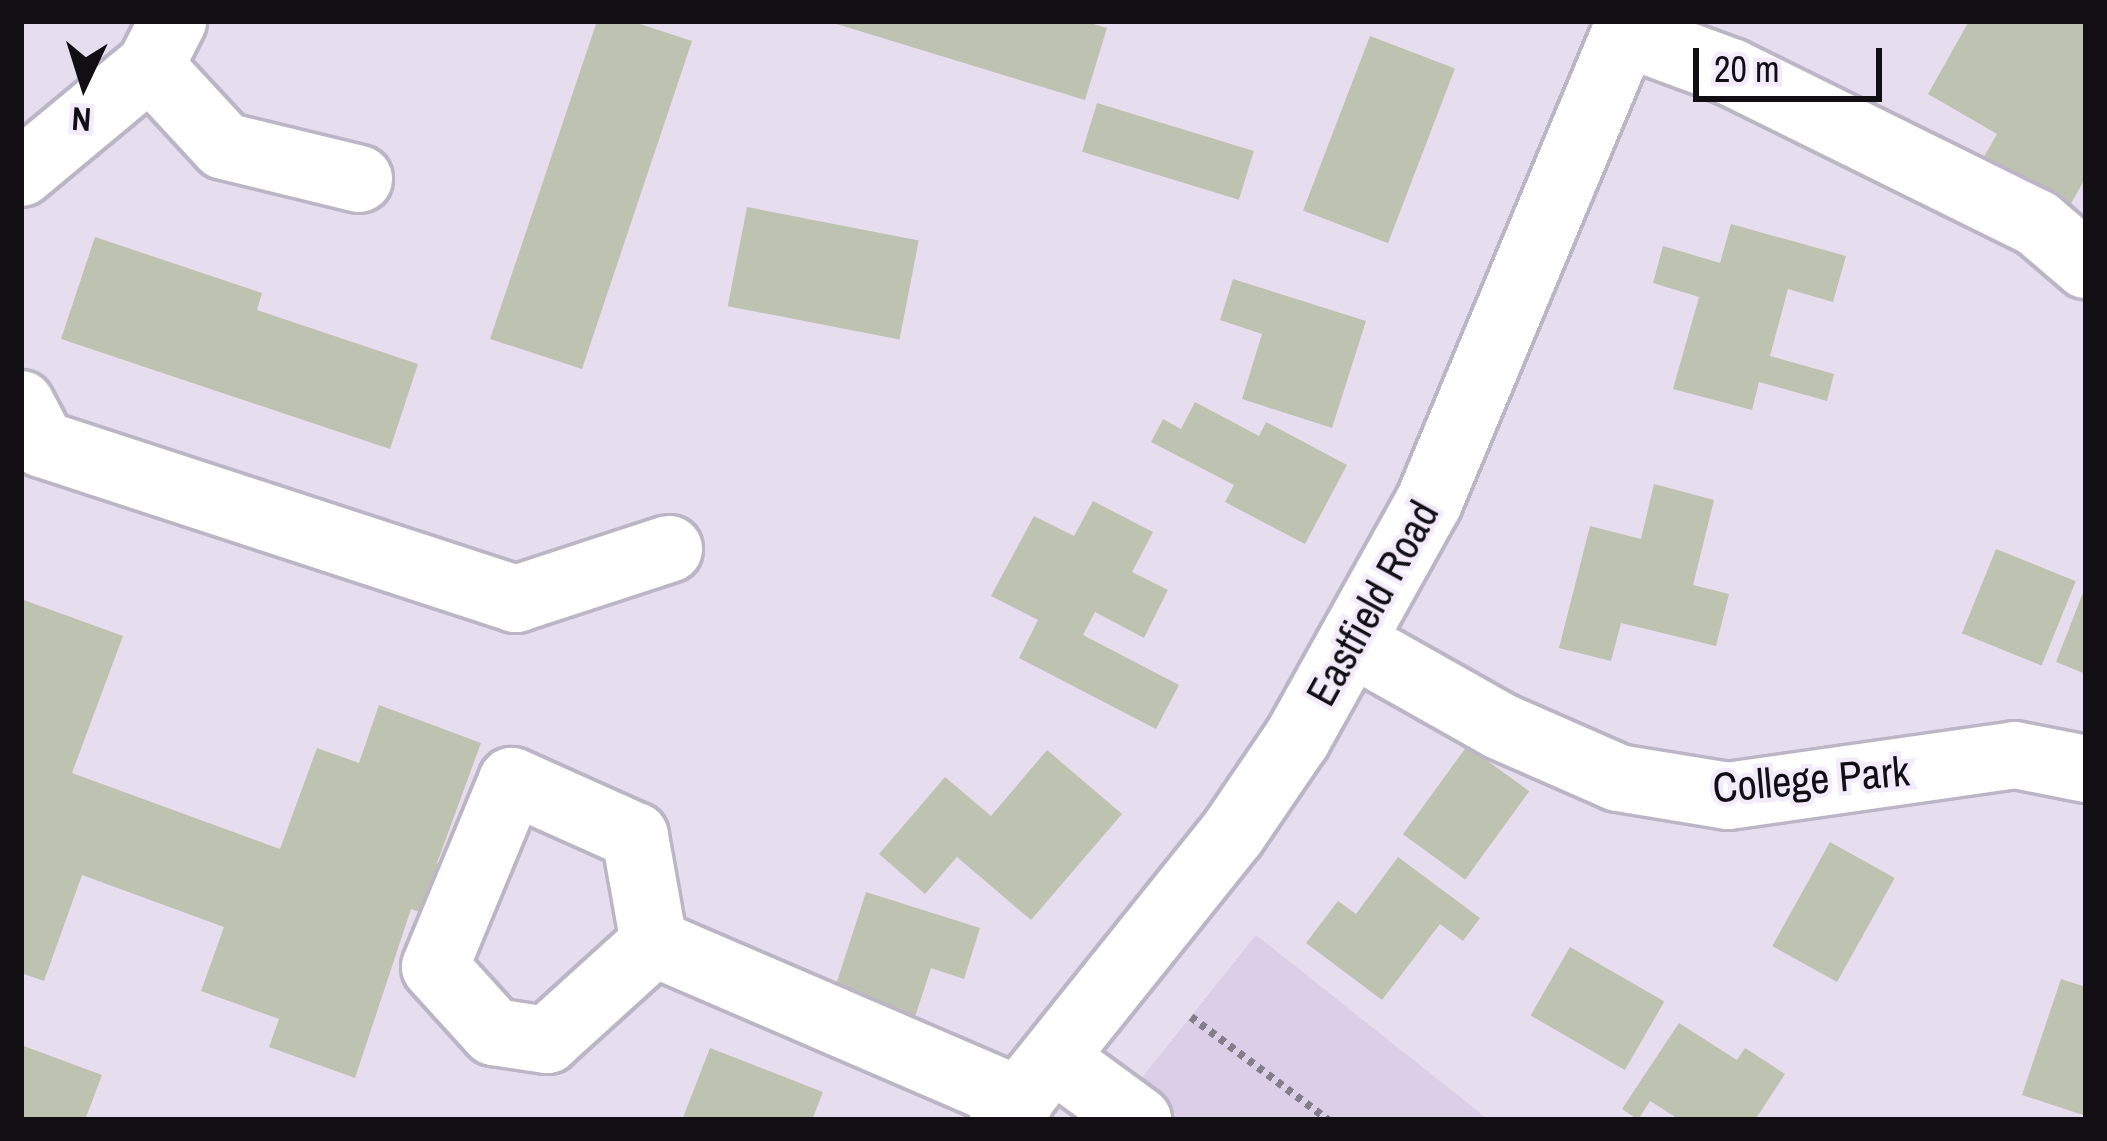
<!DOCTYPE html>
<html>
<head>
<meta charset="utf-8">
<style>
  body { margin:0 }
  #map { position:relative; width:2107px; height:1141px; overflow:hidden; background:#e6deef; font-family:"Archivo Narrow",sans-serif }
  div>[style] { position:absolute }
  .built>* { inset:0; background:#dacfe6 }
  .building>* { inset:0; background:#bec2b1; transform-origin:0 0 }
  .path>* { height:8px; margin-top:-4px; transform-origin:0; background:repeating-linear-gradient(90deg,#847e8a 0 6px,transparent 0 12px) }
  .roads { filter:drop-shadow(3px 0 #bcb5c5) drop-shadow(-3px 0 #bcb5c5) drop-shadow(0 3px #bcb5c5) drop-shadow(0 -3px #bcb5c5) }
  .minor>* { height:66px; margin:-33px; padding:0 33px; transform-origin:33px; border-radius:33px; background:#fff }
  span { translate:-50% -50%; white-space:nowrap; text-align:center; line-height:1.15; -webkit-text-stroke:9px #f3ebfc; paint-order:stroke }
  .street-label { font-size:42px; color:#110e14 }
  .frame { position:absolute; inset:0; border:24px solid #110e14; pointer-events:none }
  .north { position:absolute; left:24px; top:24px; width:120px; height:120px; -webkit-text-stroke:9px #f3ebfc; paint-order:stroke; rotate:184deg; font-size:33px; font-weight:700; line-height:48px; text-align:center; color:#110e14 }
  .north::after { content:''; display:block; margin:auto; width:42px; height:54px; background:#110e14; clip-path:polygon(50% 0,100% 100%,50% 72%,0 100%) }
  .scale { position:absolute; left:1693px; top:48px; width:189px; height:54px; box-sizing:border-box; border:6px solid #110e14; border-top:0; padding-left:15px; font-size:36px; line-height:42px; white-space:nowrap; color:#110e14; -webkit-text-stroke:9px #f3ebfc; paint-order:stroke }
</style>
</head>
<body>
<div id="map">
  <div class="built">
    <div style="clip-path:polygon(1256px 935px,1489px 1120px,1108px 1120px)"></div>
  </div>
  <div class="building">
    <div style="clip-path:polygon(597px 21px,631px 21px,692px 41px,582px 369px,490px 339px)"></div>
    <div style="clip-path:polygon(1083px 21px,1107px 28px,1085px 100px,830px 22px)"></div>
    <div style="clip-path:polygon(1969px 21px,2086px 21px,2086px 177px,2068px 209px,1982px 160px,1997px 134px,1928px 94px)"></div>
    <div style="left:1370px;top:36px;width:91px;height:187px;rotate:21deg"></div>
    <div style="left:1097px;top:103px;width:164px;height:51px;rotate:17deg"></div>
    <div style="left:747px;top:207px;width:175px;height:101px;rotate:11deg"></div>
    <div style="clip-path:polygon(1731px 224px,1846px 256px,1833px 302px,1788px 289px,1770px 356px,1834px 374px,1827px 401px,1759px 382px,1752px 410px,1673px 389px,1699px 297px,1653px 283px,1663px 246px,1720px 263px)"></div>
    <div style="clip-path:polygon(95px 237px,262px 293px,257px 310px,418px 364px,390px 449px,61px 339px)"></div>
    <div style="clip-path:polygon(1233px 279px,1366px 321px,1332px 428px,1242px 399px,1262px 334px,1220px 320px)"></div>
    <div style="clip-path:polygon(1195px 402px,1259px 436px,1266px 422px,1347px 465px,1305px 544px,1225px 502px,1234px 485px,1151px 442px,1163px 419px,1181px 429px)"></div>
    <div style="clip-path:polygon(1654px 484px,1714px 500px,1693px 585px,1729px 594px,1716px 646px,1621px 623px,1611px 661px,1559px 648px,1590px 526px,1641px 539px)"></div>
    <div style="clip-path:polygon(1093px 501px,1153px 532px,1132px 572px,1168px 590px,1144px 638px,1095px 612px,1083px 635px,1179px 685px,1156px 729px,1019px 658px,1038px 620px,991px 596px,1034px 516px,1074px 536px)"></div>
    <div style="left:1996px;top:549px;width:86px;height:91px;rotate:22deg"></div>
    <div style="clip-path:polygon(2086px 585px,2086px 674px,2056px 662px)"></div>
    <div style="clip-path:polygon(21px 599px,123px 636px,72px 773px,280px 849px,317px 748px,359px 763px,379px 705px,481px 743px,437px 863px,445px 867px,428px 915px,411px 909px,355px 1078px,269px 1047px,279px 1019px,201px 991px,224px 927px,82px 875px,44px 981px,21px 973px)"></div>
    <div style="left:1467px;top:746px;width:77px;height:109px;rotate:36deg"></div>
    <div style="clip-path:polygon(1047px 750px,1122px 814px,1031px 920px,957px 857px,925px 894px,879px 854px,945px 777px,991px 816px)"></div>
    <div style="left:1830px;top:842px;width:74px;height:119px;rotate:29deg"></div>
    <div style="clip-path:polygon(1398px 857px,1480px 918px,1463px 941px,1440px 924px,1382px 1000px,1306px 943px,1338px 901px,1356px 914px)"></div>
    <div style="clip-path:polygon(866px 892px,980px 928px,964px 979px,931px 968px,915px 1017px,834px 991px)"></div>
    <div style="left:1570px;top:947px;width:109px;height:79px;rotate:30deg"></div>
    <div style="clip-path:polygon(2061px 979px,2086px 987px,2086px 1116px,2022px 1095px)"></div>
    <div style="clip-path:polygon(1679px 1023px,1737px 1060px,1745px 1048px,1785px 1074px,1755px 1120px,1680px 1120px,1650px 1101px,1638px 1120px,1622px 1109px)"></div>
    <div style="clip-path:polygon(21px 1045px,102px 1075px,85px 1120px,21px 1120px)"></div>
    <div style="clip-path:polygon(710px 1048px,823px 1092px,812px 1120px,682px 1120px)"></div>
  </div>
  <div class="path">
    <div style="left:1191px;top:1017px;width:171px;rotate:36.9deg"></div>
  </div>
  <div class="roads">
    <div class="minor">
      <div style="left:1625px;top:33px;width:113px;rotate:20.2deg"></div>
      <div style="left:1731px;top:72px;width:341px;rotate:26.3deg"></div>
      <div style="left:2037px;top:223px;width:65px;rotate:40.6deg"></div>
      <div style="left:150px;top:66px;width:109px;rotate:47.2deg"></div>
      <div style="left:224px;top:146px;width:139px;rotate:13.7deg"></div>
      <div style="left:21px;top:173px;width:168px;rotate:-39.7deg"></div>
      <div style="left:150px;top:66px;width:51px;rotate:-62.9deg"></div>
      <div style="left:21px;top:404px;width:45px;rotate:62.3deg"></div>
      <div style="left:42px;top:444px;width:499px;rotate:18.1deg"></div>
      <div style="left:516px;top:599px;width:161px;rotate:-18.1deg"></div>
      <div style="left:1351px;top:642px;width:173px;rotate:29.4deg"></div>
      <div style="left:1502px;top:727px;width:127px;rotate:23.7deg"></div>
      <div style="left:1618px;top:778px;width:111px;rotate:9.3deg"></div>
      <div style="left:1728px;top:796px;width:290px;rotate:-8.1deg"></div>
      <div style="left:2015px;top:755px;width:72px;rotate:11.2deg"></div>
      <div style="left:654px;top:943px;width:109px;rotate:-100.1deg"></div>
      <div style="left:635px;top:836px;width:135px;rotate:-155.9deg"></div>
      <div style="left:512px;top:781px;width:201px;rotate:112.5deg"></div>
      <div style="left:435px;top:967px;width:88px;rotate:47.8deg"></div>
      <div style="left:494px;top:1032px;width:54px;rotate:8.6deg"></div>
      <div style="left:547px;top:1040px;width:144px;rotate:-42.2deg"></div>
      <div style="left:654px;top:943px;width:399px;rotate:23.3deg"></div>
      <div style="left:1056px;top:1060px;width:102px;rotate:36.2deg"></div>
      <div style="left:1003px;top:1120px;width:368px;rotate:-51.3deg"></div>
      <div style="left:1233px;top:833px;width:114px;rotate:-55.8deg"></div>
      <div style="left:1297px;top:739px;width:271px;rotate:-60.9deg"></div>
      <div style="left:1429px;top:502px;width:521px;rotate:-67.32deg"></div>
    </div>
  </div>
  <div class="street-label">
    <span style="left:1372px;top:603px;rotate:-61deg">Eastfield Road</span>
    <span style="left:1811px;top:779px;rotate:-5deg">College Park</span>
  </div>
  <div class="frame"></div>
  <div class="north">N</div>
  <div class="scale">20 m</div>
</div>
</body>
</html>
